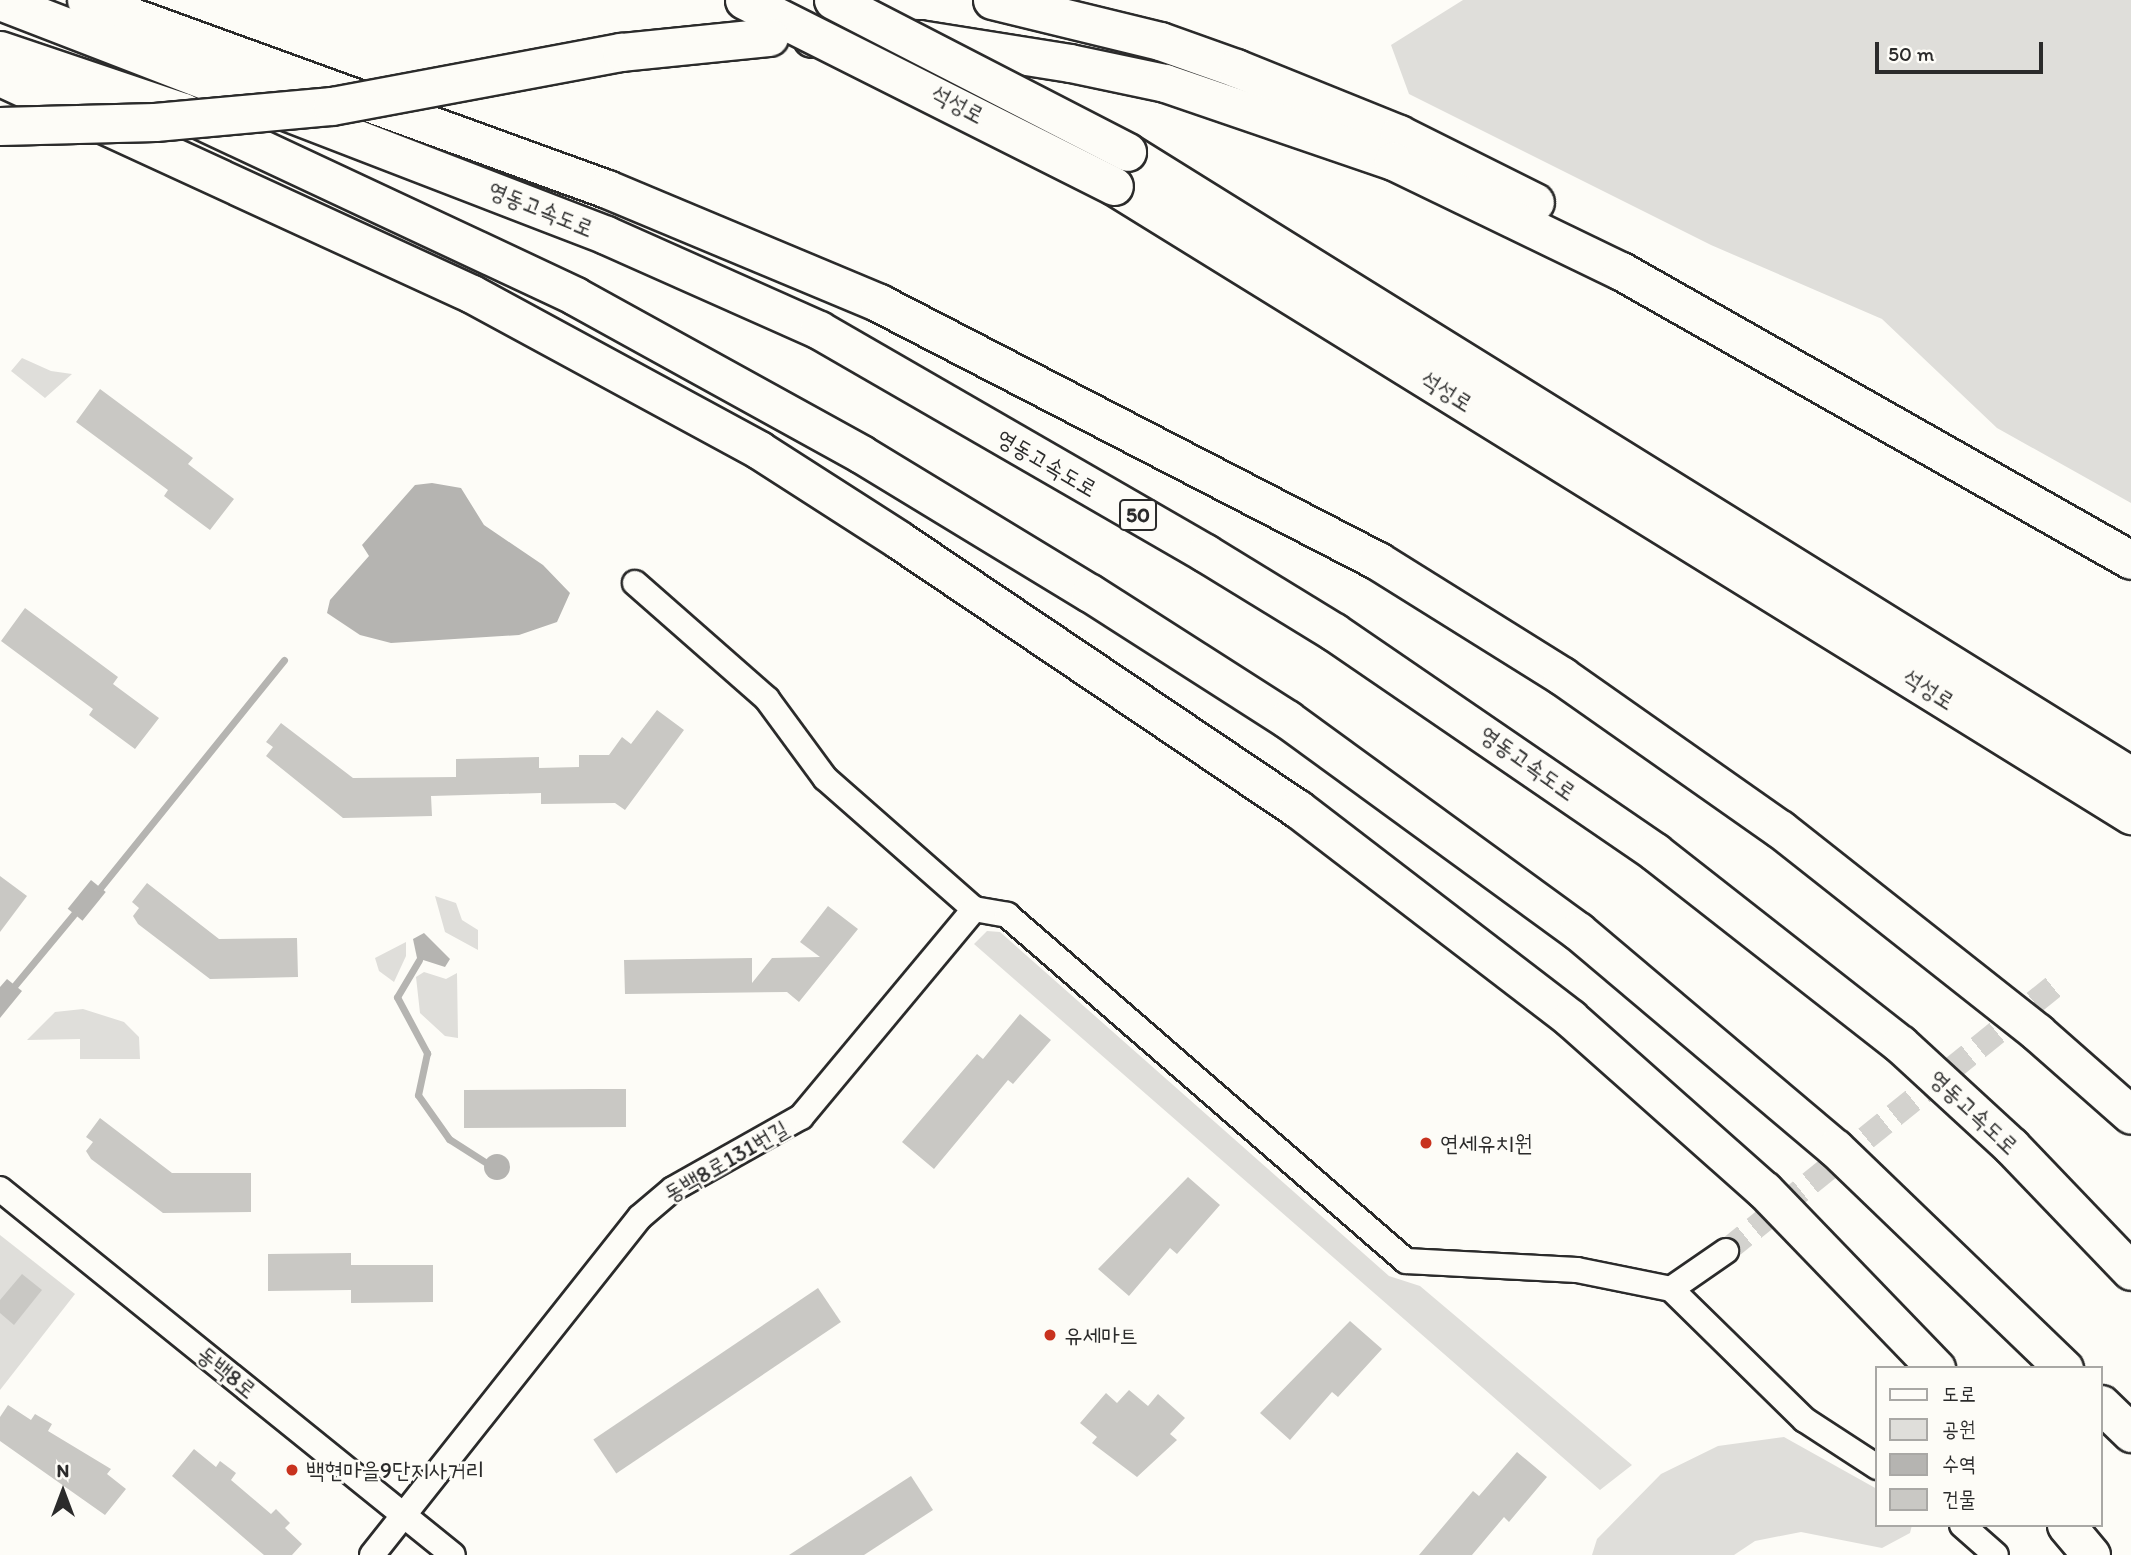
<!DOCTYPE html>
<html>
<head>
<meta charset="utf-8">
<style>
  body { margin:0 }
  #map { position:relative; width:2131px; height:1555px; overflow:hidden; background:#fdfcf7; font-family:Itim,"Poor Story",sans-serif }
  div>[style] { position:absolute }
  .green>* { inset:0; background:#dfdeda }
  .water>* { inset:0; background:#b5b4b1; transform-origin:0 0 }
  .round { border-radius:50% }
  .stream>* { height:7px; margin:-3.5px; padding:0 3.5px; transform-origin:3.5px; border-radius:3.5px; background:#b5b4b1 }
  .building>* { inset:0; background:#c9c8c4; transform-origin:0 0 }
  .minor-tunnel>* { height:24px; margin-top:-12px; transform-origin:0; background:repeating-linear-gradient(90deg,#d3d2ce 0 24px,transparent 0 36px) }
  .roads { filter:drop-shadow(2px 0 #2b2b2b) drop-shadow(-2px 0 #2b2b2b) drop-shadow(0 2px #2b2b2b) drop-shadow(0 -2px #2b2b2b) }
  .minor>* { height:24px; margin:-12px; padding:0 12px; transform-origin:12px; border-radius:12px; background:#fdfcf7 }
  .highway>* { height:37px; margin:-18.5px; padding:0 18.5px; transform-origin:18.5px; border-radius:18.5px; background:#fdfcf7 }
  .bridges { filter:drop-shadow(2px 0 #2b2b2b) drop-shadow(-2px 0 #2b2b2b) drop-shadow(0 2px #2b2b2b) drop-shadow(0 -2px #2b2b2b) }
  .highway-bridge>* { height:37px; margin:-18.5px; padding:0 18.5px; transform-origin:18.5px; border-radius:18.5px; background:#fdfcf7 }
  .dots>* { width:19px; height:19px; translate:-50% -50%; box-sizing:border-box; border:4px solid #fdfcf7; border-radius:50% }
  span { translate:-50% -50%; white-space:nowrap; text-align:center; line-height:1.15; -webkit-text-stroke:5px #fdfcf7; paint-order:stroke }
  .shield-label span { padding:2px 5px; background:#fdfcf7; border:2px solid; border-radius:5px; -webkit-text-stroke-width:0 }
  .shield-label { font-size:21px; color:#2b2b2b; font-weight:700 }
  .street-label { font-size:23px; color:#2b2b2b }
  .poi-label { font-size:23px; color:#2b2b2b }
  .left { translate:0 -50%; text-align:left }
  .legend { position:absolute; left:1875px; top:1366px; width:228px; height:161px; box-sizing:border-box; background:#fdfcf7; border:2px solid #a9a8a5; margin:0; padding:9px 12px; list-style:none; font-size:21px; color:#2b2b2b }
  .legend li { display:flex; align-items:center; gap:14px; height:35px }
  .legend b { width:35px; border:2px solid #a9a8a5 }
  .north { position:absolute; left:28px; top:1457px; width:70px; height:70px; -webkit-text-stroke:5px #fdfcf7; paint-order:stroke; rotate:0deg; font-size:19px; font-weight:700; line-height:28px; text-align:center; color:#2b2b2b }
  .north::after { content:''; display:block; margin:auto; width:24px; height:32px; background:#2b2b2b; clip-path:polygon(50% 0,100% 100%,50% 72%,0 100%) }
  .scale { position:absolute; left:1875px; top:42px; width:168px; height:32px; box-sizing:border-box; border:4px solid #2b2b2b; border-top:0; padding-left:9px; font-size:21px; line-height:24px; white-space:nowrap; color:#2b2b2b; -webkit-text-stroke:5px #fdfcf7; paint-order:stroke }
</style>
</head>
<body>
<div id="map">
  <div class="green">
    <div style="clip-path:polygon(1463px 0,2131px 0,2131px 503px,1997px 428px,1882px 319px,1711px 245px,1409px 94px,1391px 45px)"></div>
    <div style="clip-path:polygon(22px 358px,51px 371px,72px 374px,45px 398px,11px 371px)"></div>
    <div style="clip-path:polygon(435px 896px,456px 903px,462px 920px,478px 930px,478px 950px,445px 932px)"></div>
    <div style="clip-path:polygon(987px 931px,1000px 932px,1389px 1276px,1420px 1286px,1632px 1465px,1600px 1490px,974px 944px)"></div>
    <div style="clip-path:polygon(406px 942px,406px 956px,394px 982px,379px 971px,375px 958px)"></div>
    <div style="clip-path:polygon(424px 972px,446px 979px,457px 973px,458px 1038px,445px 1036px,420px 1013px,416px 977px)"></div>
    <div style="clip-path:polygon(83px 1009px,124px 1022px,139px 1037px,140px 1059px,80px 1059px,80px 1039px,27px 1040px,55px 1012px)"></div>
    <div style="clip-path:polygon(0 1235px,75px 1294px,0 1390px)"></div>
    <div style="clip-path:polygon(1784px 1437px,1877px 1489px,1877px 1525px,1912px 1525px,1910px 1533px,1882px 1548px,1801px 1532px,1755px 1541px,1734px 1555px,1592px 1555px,1597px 1539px,1661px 1474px,1718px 1446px)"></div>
  </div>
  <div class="water">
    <div style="clip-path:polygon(432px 483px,461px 488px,484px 525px,543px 565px,570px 593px,557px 622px,519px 635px,391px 643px,360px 635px,327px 613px,330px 600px,369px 556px,362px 545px,415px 485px)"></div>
    <div style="left:91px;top:880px;width:19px;height:37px;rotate:39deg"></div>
    <div style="clip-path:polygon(424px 933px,450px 959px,445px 967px,417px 958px,413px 939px)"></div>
    <div style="clip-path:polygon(7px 979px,22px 991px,0 1018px,0 987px)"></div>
    <div class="round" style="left:484px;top:1154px;width:26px;height:26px"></div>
  </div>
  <div class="stream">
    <div style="left:100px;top:888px;width:293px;rotate:-51.1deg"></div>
    <div style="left:419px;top:960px;width:43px;rotate:120.7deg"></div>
    <div style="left:397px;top:997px;width:64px;rotate:61.8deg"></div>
    <div style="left:427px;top:1053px;width:43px;rotate:102.1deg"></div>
    <div style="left:418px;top:1095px;width:54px;rotate:54.8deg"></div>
    <div style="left:449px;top:1139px;width:43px;rotate:32.6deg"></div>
    <div style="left:15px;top:985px;width:92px;rotate:-50.3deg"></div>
  </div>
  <div class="building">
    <div style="clip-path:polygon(100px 389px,193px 458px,188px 464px,234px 499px,210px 530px,164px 496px,168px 490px,76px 422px)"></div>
    <div style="clip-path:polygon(25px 608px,118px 677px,113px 684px,159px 718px,135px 749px,89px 715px,93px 709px,1px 641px)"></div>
    <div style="clip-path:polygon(657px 710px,684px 730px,625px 810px,615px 803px,541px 804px,541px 793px,431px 796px,432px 816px,343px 818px,266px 756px,273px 747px,266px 742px,281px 723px,353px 778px,456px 777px,456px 759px,539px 757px,539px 768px,579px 767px,579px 755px,609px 755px,622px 737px,631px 744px)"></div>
    <div style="clip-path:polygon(0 876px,27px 896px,0 932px)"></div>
    <div style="clip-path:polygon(147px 883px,219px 939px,297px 938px,298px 977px,210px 979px,138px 924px,133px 916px,139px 908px,132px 902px)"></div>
    <div style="clip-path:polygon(828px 906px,858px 929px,799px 1002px,787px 992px,625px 994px,624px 960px,752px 958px,752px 983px,772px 958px,820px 957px,800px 942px)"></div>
    <div style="clip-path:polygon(1020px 1014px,1051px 1040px,1013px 1084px,1008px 1080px,934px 1169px,902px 1142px,977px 1054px,983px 1059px)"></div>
    <div style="clip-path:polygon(591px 1089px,626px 1089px,626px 1127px,464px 1128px,464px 1090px)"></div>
    <div style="clip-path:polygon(100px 1118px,172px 1173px,251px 1173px,251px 1212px,163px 1213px,91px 1159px,86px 1151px,93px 1142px,86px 1137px)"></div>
    <div style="clip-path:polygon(1188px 1177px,1220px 1205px,1177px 1254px,1170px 1248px,1129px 1296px,1098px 1269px)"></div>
    <div style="clip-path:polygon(351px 1253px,351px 1265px,433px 1265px,433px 1302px,351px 1303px,351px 1290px,268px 1291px,268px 1254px)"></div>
    <div style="clip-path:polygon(22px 1274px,42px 1290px,14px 1325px,0 1313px,0 1300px)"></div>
    <div style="left:818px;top:1288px;width:41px;height:271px;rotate:56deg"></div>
    <div style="clip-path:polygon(1350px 1321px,1382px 1349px,1338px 1397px,1332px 1392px,1290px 1440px,1260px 1413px)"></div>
    <div style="clip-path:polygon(1129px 1390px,1148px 1406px,1158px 1394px,1185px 1418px,1170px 1434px,1177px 1440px,1137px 1477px,1092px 1443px,1097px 1437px,1080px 1423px,1106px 1393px,1117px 1403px)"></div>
    <div style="clip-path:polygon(8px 1405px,31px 1420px,35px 1414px,52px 1424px,48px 1431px,111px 1469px,107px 1474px,126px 1489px,105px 1515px,0 1441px,0 1417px)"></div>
    <div style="clip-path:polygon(194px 1449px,216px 1467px,220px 1461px,236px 1473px,231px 1480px,271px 1514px,276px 1509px,290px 1523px,285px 1528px,302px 1544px,292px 1555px,264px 1555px,172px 1476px)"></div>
    <div style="clip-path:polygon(1517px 1452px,1547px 1477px,1509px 1522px,1504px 1517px,1472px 1555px,1419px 1555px,1473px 1491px,1479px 1496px)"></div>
    <div style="clip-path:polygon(911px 1476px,933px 1510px,864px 1555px,789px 1555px)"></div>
  </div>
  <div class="minor-tunnel">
    <div style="left:1726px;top:1251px;width:427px;rotate:-38.9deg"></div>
  </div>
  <div class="roads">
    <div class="minor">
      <div style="left:635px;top:583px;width:176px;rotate:41.3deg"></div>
      <div style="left:767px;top:699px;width:98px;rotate:53.7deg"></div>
      <div style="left:825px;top:778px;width:198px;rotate:41.3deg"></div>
      <div style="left:974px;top:909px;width:34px;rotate:10deg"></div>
      <div style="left:1007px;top:915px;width:528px;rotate:40.93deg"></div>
      <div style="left:1406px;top:1261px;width:171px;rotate:3deg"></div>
      <div style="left:1577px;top:1270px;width:96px;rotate:11.4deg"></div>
      <div style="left:1671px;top:1289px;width:187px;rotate:44.4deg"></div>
      <div style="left:1805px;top:1420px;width:86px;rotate:33.1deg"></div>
      <div style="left:0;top:1189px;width:582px;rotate:38.94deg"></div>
      <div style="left:1671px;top:1289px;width:67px;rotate:-34.6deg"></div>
      <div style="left:1962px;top:1525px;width:45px;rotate:41.4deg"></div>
      <div style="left:372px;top:1555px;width:431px;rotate:-51.6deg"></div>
      <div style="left:640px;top:1217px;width:43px;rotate:-40.3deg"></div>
      <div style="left:673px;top:1189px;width:147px;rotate:-29.4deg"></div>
      <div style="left:801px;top:1117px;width:271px;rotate:-50.2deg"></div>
    </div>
    <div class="highway">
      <div style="left:86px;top:0;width:554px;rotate:19.94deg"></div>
      <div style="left:607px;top:189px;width:295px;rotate:22.7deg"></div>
      <div style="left:879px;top:303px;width:562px;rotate:27.34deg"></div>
      <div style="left:1378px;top:561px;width:217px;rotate:32deg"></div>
      <div style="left:1562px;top:676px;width:266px;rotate:35.1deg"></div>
      <div style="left:1780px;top:829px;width:328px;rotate:38.3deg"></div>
      <div style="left:2037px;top:1032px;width:125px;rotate:41.4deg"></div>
      <div style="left:992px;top:0;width:173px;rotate:13.7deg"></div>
      <div style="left:1160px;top:41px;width:81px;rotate:19.6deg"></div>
      <div style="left:1236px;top:68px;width:176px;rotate:22deg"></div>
      <div style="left:1399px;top:134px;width:152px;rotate:26.6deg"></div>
      <div style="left:0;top:1px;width:650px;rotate:21.11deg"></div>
      <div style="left:606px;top:235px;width:233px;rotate:24deg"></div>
      <div style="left:819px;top:330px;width:446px;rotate:30deg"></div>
      <div style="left:1205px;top:553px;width:151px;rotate:31.5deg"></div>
      <div style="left:1334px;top:632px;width:389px;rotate:34.4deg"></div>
      <div style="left:1655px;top:852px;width:311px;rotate:38.1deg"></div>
      <div style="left:1900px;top:1044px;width:151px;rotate:42.6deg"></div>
      <div style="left:2011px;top:1146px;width:173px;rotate:46.2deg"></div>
      <div style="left:812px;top:38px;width:107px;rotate:0.5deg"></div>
      <div style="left:919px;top:39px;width:153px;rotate:9deg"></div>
      <div style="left:1070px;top:63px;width:97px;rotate:11.9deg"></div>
      <div style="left:1165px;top:83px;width:241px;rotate:18.9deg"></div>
      <div style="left:1393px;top:161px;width:253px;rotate:25.8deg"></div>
      <div style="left:1621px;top:271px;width:586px;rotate:29.54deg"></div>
      <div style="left:0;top:50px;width:193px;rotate:18.7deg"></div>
      <div style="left:183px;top:112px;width:433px;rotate:25.1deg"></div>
      <div style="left:575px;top:296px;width:327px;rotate:28.9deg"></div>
      <div style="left:861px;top:454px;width:268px;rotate:31.3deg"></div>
      <div style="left:1090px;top:593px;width:234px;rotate:32.6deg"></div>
      <div style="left:1287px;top:719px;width:360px;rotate:36.1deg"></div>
      <div style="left:1578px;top:931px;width:336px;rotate:40.2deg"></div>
      <div style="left:1835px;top:1148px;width:318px;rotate:43.9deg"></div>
      <div style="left:0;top:77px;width:519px;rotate:24.69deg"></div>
      <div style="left:472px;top:294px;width:327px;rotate:28.5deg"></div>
      <div style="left:759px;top:450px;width:166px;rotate:32.7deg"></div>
      <div style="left:899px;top:540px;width:481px;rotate:34deg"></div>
      <div style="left:1298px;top:809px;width:343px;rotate:37.5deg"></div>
      <div style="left:1570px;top:1018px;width:259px;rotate:41.6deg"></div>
      <div style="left:1764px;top:1190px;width:248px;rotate:46deg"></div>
      <div style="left:1127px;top:152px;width:1182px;rotate:31.86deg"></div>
      <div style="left:1114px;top:186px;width:1196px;rotate:31.74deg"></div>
      <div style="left:2101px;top:1404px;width:42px;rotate:44deg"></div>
      <div style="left:2066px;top:1525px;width:39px;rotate:50deg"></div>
    </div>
  </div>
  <div class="bridges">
    <div class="highway-bridge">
      <div style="left:744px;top:0;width:414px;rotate:26.7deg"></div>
      <div style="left:833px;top:0;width:331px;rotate:27.3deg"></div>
      <div style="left:0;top:126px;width:155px;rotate:-1.5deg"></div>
      <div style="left:155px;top:122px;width:178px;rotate:-5.2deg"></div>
      <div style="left:332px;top:106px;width:294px;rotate:-10.6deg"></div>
      <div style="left:621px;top:52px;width:149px;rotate:-5.8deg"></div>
    </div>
  </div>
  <div class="dots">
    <div style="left:1426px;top:1143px;background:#c8321e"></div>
    <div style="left:1050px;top:1335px;background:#c8321e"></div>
    <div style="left:292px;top:1470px;background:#c8321e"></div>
  </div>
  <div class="shield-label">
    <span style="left:1138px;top:515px">50</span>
  </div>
  <div class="street-label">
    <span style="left:958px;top:104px;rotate:28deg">석성로</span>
    <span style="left:541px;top:209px;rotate:22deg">영동고속도로</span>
    <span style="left:1447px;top:391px;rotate:32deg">석성로</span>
    <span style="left:1047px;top:463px;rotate:30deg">영동고속도로</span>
    <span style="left:1929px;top:689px;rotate:32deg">석성로</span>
    <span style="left:1528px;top:763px;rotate:35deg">영동고속도로</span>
    <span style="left:1974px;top:1112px;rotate:43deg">영동고속도로</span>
    <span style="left:726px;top:1161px;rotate:-30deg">동백8로131번길</span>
    <span style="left:227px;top:1372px;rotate:39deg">동백8로</span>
  </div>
  <div class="poi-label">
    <span class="left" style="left:1440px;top:1143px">연세유치원</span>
    <span class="left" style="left:1064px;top:1335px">유세마트</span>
    <span class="left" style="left:306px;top:1470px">백현마을9단지사거리</span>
  </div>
  <ul class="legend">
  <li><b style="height:9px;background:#fdfcf7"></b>도로</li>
  <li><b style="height:19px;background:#dfdeda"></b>공원</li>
  <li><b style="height:19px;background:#b5b4b1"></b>수역</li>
  <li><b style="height:19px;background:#c9c8c4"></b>건물</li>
  </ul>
  <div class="north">N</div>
  <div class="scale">50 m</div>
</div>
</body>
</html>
